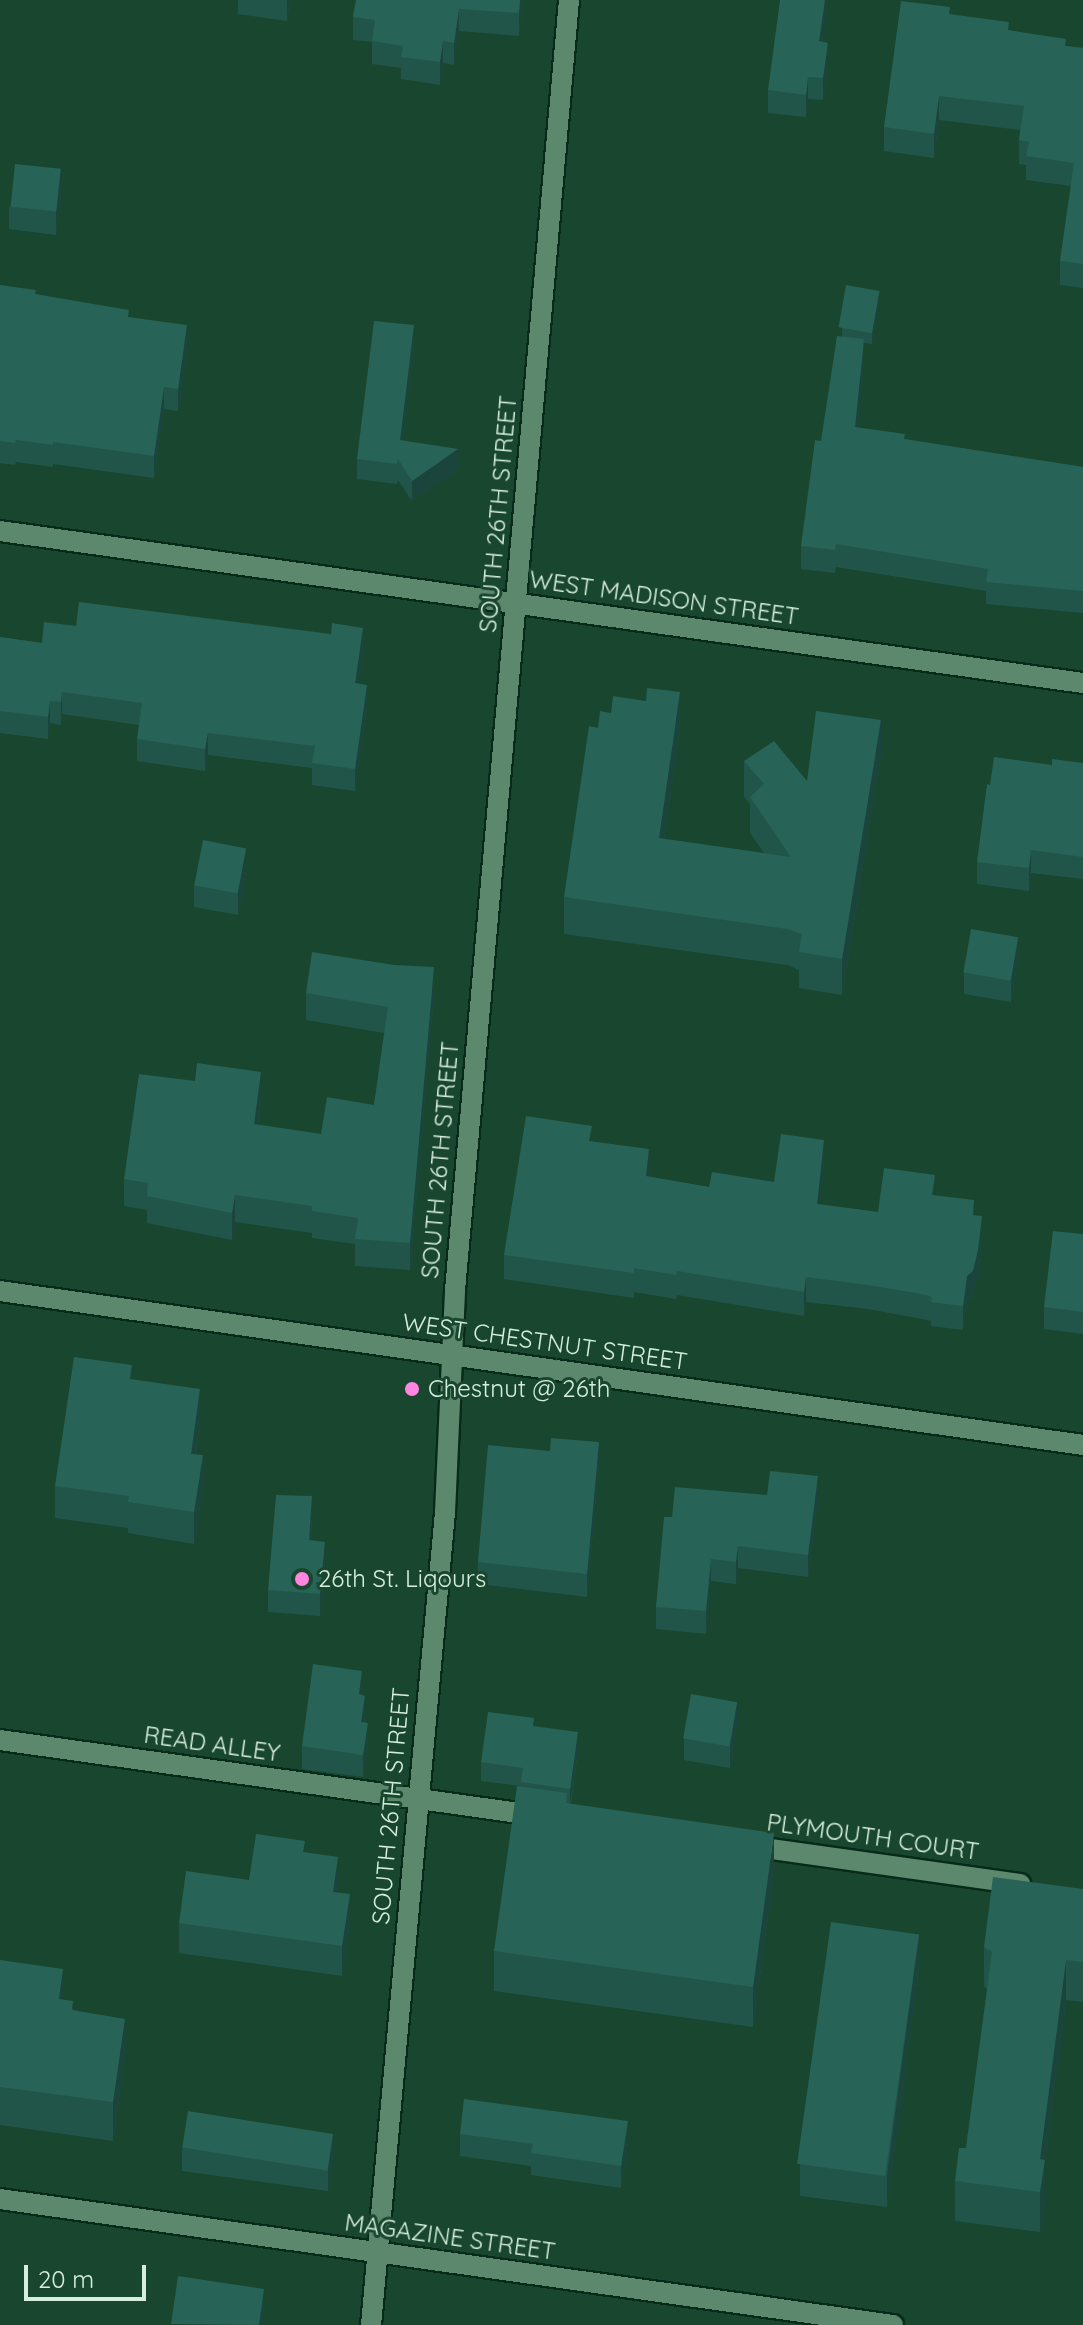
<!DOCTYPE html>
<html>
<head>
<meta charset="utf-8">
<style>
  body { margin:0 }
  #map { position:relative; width:1083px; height:2325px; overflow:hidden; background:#19462e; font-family:Quicksand,sans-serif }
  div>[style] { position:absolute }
  .roads { filter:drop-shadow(2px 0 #072a19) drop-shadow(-2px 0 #072a19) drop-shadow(0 2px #072a19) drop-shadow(0 -2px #072a19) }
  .minor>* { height:20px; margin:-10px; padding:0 10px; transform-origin:10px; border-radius:10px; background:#5c896e }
  .tertiary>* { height:20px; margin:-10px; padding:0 10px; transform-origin:10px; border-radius:10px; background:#5c896e }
  .secondary>* { height:20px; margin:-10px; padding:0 10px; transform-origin:10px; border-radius:10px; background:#5c896e }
  .wall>* { inset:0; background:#22554a }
  .shaded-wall>* { inset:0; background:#1b453c }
  .building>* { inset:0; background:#276356; transform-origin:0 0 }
  .dots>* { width:22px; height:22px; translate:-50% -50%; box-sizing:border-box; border:4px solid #19462e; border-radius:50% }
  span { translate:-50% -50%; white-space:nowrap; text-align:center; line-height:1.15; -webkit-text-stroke:6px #19462e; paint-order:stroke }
  .street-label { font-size:24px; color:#d6eede }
  .poi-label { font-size:24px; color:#d6eede }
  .left { translate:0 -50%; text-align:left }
  .scale { position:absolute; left:24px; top:2265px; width:122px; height:36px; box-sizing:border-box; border:4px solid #d6eede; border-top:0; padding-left:10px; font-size:24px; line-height:28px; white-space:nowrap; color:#d6eede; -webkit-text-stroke:6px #19462e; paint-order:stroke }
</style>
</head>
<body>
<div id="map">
  <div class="roads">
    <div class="minor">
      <div style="left:0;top:531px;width:1094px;rotate:7.99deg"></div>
      <div style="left:0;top:1740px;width:545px;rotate:8.01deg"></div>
      <div style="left:750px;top:1846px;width:273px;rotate:8deg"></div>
      <div style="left:0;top:2199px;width:902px;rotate:8.03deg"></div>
    </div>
    <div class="tertiary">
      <div style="left:371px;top:2325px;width:816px;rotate:-84.8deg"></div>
      <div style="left:445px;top:1512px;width:222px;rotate:-87.4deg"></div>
      <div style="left:455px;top:1290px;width:1295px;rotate:-84.95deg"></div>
    </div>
    <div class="secondary">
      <div style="left:0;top:1291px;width:1094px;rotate:8.09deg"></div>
    </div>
  </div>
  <div class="wall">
    <div style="clip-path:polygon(238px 0,290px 0,287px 21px,238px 14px)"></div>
    <div style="clip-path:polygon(356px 0,522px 0,519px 36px,459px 31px,454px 65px,443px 63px,440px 85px,401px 79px,401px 68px,372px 64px,372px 42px,353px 40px,353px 17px)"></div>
    <div style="clip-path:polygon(827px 0,822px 42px,828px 65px,823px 100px,808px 99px,806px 117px,768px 113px,768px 90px)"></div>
    <div style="clip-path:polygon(950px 14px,1066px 46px,1083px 48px,1083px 288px,1060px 285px,1060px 261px,1071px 186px,1026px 180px,1026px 165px,1019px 164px,1019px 140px,1020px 130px,939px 120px,934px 158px,884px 151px,884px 127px)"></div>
    <div style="clip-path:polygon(61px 192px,56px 235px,9px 229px,9px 207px)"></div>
    <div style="clip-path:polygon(0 285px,129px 317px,187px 347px,178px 411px,164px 409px,154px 478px,53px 464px,53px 467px,16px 462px,15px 465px,0 463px)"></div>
    <div style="clip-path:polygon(879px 302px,872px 344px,864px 343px,864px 362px,857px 428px,905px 439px,1083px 467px,1083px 613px,986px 604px,986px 591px,836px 567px,835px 573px,801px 569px,801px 546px,842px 336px,842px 328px)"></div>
    <div style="clip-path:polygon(414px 346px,402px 441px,458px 469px,412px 501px,398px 480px,397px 484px,357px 479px,357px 459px)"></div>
    <div style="clip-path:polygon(76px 626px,363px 650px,358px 684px,367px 707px,355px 791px,312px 785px,312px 768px,208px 755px,205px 771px,137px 761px,137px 739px,139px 725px,62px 714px,61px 725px,50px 723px,48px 739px,0 733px,0 637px,42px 643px)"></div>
    <div style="clip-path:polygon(598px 728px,680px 729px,664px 839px,764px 853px,750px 833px,750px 804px,744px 797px,744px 761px,807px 781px,881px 756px,842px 995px,799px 988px,799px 970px,787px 965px,564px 934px,564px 897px)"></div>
    <div style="clip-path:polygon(1083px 763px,1083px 879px,1031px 873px,1029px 891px,977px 884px,977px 862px,990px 785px,1052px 765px)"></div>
    <div style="clip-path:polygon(246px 871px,238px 915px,194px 907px,194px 885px)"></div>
    <div style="clip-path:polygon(1018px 959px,1011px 1002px,964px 994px,964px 972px)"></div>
    <div style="clip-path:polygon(306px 993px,434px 994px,410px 1270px,355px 1266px,355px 1244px,312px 1238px,312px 1233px,235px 1222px,232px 1240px,147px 1223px,147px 1210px,124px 1206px,124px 1179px,261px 1099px,258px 1125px,321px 1134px,374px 1105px,384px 1033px,306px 1020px)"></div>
    <div style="clip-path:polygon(592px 1141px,649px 1173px,649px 1177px,709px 1187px,774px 1182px,824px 1164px,819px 1204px,878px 1212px,935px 1196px,974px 1215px,982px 1240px,978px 1275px,973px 1296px,967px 1300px,963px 1330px,931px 1326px,931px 1321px,922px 1319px,868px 1309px,806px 1302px,804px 1316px,677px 1295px,676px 1299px,634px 1292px,634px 1298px,504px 1279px,504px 1255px)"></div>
    <div style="clip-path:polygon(1083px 1234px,1083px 1334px,1044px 1329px,1044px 1307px)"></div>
    <div style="clip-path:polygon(132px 1380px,200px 1421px,196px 1454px,203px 1487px,194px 1544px,128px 1533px,128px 1528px,55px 1518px,55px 1486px)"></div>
    <div style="clip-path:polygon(599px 1464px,587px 1597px,478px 1584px,478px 1562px)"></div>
    <div style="clip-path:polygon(818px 1499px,808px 1577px,738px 1568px,736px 1584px,711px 1581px,706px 1634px,656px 1629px,656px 1607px,672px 1517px)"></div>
    <div style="clip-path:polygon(312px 1519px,311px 1540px,325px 1564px,320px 1616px,268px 1612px,268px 1590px)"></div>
    <div style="clip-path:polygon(362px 1695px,368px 1745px,363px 1777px,302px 1769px,302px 1746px)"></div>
    <div style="clip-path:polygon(737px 1724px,730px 1768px,684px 1760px,684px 1738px)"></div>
    <div style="clip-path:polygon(534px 1726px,578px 1751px,571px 1804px,774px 1873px,753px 2027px,494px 1991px,494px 1951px,521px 1786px,481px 1781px,481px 1762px)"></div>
    <div style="clip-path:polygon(305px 1853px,338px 1886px,337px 1892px,350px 1923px,342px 1976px,179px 1953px,179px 1923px,249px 1880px)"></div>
    <div style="clip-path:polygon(1083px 1889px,1083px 2002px,1066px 2000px,1045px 2162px,1045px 2200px,1040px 2232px,955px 2221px,955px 2181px,966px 2148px,987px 1989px,984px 1987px,984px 1947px)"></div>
    <div style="clip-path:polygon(0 1960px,63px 2000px,125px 2057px,113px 2141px,0 2125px)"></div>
    <div style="clip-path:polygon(919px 1966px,887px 2207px,800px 2196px,800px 2164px)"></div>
    <div style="clip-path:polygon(460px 2134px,628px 2143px,621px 2188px,531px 2175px,531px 2166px,460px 2156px)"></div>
    <div style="clip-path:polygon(182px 2148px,333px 2155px,328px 2191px,182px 2171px)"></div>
  </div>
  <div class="shaded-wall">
    <div style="clip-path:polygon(287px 0,290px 0,287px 21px)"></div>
    <div style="clip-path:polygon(520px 0,522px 0,519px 36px,519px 13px)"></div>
    <div style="clip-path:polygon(825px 0,827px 0,827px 8px,819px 64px,819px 41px)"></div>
    <div style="clip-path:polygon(459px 9px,459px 31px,454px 65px,454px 43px)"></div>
    <div style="clip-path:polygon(443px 41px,443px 63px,440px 85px,440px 62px)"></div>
    <div style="clip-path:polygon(828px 43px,828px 65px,823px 100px,823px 78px)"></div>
    <div style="clip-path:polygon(808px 77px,808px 99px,806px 117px,806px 95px)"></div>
    <div style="clip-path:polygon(939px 96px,939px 120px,934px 158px,934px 134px)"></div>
    <div style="clip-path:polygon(61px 169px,61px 192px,56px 235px,56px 212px)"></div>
    <div style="clip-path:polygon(879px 291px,879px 302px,872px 344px,872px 333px)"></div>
    <div style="clip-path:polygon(187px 325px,187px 347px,178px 411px,178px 389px)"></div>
    <div style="clip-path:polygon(414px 325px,414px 346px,400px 460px,400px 440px)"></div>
    <div style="clip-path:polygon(864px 339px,864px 362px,855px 450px,855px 427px)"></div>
    <div style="clip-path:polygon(164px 387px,164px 409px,154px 478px,154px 456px)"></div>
    <div style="clip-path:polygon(458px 449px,458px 469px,412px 501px,412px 481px)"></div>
    <div style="clip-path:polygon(363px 628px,363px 650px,355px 705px,355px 683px)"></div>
    <div style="clip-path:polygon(367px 685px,367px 707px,355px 791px,355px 769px)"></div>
    <div style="clip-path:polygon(62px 692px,62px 714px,61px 725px,61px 702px)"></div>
    <div style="clip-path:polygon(680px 692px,680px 729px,659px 874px,659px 838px)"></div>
    <div style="clip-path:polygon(50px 701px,50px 723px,48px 739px,48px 717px)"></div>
    <div style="clip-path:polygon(881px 720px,881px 756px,842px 995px,842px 959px)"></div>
    <div style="clip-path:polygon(208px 733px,208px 755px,205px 771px,205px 749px)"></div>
    <div style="clip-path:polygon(246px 848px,246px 871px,238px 915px,238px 893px)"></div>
    <div style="clip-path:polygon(1031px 850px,1031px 873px,1029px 891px,1029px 868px)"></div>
    <div style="clip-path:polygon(1018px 937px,1018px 959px,1011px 1002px,1011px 980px)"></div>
    <div style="clip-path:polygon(434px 967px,434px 994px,410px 1270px,410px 1243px)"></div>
    <div style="clip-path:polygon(261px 1072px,261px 1099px,254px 1151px,254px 1124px)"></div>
    <div style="clip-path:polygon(824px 1140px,824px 1164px,817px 1228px,817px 1204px)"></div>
    <div style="clip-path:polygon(649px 1149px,649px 1173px,646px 1201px,646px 1176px)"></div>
    <div style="clip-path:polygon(235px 1195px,235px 1222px,232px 1240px,232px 1213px)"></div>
    <div style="clip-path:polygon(982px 1216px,982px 1240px,978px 1275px,973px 1296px,967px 1300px,963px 1330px,963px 1306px,967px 1276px)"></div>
    <div style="clip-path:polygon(806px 1277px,806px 1302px,804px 1316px,804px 1292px)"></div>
    <div style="clip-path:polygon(200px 1389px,200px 1421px,191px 1486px,191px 1454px)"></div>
    <div style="clip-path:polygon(599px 1442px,599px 1464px,587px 1597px,587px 1574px)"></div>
    <div style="clip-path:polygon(203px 1455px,203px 1487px,194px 1544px,194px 1512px)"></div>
    <div style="clip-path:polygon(818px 1476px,818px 1499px,808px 1577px,808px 1555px)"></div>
    <div style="clip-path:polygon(312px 1496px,312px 1519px,309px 1562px,309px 1540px)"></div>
    <div style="clip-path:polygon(325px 1542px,325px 1564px,320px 1616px,320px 1594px)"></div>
    <div style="clip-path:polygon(738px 1546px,738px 1568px,736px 1584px,736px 1562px)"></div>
    <div style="clip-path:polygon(711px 1559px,711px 1581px,706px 1634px,706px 1611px)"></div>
    <div style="clip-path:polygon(362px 1671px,362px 1694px,359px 1717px,359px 1694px)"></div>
    <div style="clip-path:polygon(365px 1696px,365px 1718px,361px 1745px,361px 1722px)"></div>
    <div style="clip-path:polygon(737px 1702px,737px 1724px,730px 1768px,730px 1746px)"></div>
    <div style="clip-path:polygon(368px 1723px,368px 1745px,363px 1777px,363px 1755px)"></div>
    <div style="clip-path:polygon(578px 1732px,578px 1751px,570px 1807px,570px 1789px)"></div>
    <div style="clip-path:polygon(774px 1833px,774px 1873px,753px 2027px,753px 1987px)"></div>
    <div style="clip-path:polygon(338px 1857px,338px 1886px,333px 1921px,333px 1892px)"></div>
    <div style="clip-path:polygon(350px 1894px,350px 1923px,342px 1976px,342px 1946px)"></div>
    <div style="clip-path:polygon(919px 1934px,919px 1966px,887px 2207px,887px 2176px)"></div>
    <div style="clip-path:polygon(1066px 1960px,1066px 2000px,1045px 2162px,1045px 2200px,1040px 2232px,1040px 2159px)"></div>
    <div style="clip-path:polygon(63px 1969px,63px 2007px,59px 1999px)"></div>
    <div style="clip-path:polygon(125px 2019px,125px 2057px,113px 2141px,113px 2102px)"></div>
    <div style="clip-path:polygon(628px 2121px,628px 2143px,621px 2188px,621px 2166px)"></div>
    <div style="clip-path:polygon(333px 2133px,333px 2155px,328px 2191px,328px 2169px)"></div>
    <div style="clip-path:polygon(264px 2289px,264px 2311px,262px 2325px,259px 2325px)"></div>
  </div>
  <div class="building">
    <div style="clip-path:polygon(356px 0,520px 0,519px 13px,459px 9px,454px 43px,443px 41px,440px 62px,401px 57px,403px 46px,372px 41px,375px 20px,353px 17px)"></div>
    <div style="clip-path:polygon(780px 0,825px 0,819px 41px,828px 43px,823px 78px,808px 77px,806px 95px,768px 90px)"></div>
    <div style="clip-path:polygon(901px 1px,950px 7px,949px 14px,1009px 22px,1008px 30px,1066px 39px,1065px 46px,1083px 48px,1083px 264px,1060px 261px,1074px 163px,1026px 156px,1029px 142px,1019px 140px,1024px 106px,939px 96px,934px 134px,884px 127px)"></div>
    <div style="left:15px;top:164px;width:46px;height:43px;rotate:6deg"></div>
    <div style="clip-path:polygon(0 285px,36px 290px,35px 294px,129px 310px,128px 317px,187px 325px,178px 389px,164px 387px,154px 456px,53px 442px,53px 445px,16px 440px,15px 443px,0 441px)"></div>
    <div style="left:846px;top:285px;width:34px;height:43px;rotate:10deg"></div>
    <div style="clip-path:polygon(374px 321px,414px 325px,400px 440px,458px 449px,412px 481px,398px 459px,397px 464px,357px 459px)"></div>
    <div style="clip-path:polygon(837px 336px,864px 339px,855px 427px,905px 434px,904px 439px,1083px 467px,1083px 591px,986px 582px,988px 569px,836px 544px,835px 550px,801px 546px,815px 440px,821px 441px)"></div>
    <div style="clip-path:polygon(79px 602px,331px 634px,332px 623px,363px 628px,355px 683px,367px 685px,355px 769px,312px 763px,315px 746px,208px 733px,205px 749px,137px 739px,142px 703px,62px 692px,61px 702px,50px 701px,48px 717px,0 711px,0 637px,42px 643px,44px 622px,76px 626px)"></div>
    <div style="clip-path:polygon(647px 688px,680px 692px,659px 838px,791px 857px,750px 797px,764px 784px,744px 761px,774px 741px,807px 781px,816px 711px,881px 720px,842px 959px,799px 952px,802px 934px,787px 929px,564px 897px,589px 726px,598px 728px,600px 711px,611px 713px,613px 696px,646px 701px)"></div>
    <div style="clip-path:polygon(994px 757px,1052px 765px,1052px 759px,1083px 763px,1083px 857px,1031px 850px,1029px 868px,977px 862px,987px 784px,990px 785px)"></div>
    <div style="left:203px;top:840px;width:44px;height:46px;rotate:11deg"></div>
    <div style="left:971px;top:929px;width:48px;height:44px;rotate:10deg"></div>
    <div style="clip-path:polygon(312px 952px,394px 965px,434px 967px,410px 1243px,355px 1239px,358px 1218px,312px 1211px,312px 1206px,235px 1195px,232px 1213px,147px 1196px,148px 1183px,124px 1179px,139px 1074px,195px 1081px,197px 1063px,261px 1072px,254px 1124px,321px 1134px,327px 1097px,374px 1105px,388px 1007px,306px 993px)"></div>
    <div style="clip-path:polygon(526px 1116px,592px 1126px,589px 1141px,649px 1149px,646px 1176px,709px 1187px,712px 1172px,774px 1182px,781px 1134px,824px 1140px,817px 1204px,878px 1212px,884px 1168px,935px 1175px,932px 1195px,974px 1200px,973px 1215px,982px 1216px,978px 1250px,973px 1271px,967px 1276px,963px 1306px,931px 1302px,932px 1297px,922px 1294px,868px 1285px,806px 1277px,804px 1292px,677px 1271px,676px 1275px,634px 1268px,634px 1273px,504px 1255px)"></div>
    <div style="clip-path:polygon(1053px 1231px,1083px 1234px,1083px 1312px,1044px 1307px)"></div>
    <div style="clip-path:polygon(74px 1357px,132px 1365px,130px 1379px,200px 1389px,191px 1454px,203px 1455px,194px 1512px,128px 1502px,129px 1496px,55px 1486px)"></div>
    <div style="clip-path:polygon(551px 1438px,599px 1442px,587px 1574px,478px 1562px,488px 1445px,550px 1451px)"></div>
    <div style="clip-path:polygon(770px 1471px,818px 1476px,808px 1555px,738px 1546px,736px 1562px,711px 1559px,706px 1611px,656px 1607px,664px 1517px,672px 1517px,675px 1487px,767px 1495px)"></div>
    <div style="clip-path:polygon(276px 1495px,312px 1496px,309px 1540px,325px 1542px,320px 1594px,268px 1590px)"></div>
    <div style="clip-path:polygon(313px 1664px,362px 1671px,359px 1694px,365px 1696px,361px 1722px,368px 1723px,363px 1755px,302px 1746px)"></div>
    <div style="left:691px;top:1694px;width:47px;height:45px;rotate:10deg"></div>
    <div style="clip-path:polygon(488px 1712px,534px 1718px,533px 1726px,578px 1732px,570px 1789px,521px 1782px,523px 1768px,481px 1762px)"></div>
    <div style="clip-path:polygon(517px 1786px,567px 1793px,566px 1803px,774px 1833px,753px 1987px,494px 1951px)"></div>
    <div style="clip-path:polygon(256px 1834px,305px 1841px,303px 1852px,338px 1857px,333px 1892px,350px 1894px,342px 1946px,179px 1923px,186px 1871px,249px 1880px)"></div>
    <div style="clip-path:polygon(993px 1877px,1083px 1889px,1083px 1962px,1066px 1960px,1040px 2159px,1045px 2160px,1040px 2192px,955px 2181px,959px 2148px,966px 2148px,992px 1952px,984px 1947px)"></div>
    <div style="left:831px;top:1922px;width:89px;height:244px;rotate:8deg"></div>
    <div style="clip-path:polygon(0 1960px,63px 1969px,59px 1999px,73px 2001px,72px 2010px,125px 2019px,113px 2102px,0 2087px)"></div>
    <div style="clip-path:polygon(464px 2099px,628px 2121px,621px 2166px,531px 2153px,533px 2144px,460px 2134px)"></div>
    <div style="left:188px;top:2111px;width:147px;height:37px;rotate:9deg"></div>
    <div style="clip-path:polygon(178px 2276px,264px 2289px,259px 2325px,171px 2324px)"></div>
  </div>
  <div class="dots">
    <div style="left:412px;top:1389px;background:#fe85e0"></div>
    <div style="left:302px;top:1579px;background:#fe85e0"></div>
  </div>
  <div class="street-label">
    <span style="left:498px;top:514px;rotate:-85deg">SOUTH 26TH STREET</span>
    <span style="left:664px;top:598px;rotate:8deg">WEST MADISON STREET</span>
    <span style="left:440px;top:1160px;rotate:-85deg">SOUTH 26TH STREET</span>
    <span style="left:545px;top:1342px;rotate:8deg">WEST CHESTNUT STREET</span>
    <span style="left:212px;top:1744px;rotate:8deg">READ ALLEY</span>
    <span style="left:391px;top:1806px;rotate:-85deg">SOUTH 26TH STREET</span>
    <span style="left:873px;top:1837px;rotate:8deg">PLYMOUTH COURT</span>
    <span style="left:450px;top:2237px;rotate:8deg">MAGAZINE STREET</span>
  </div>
  <div class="poi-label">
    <span class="left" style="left:428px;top:1389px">Chestnut @ 26th</span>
    <span class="left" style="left:318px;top:1579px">26th St. Liqours</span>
  </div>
  <div class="scale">20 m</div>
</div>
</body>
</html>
